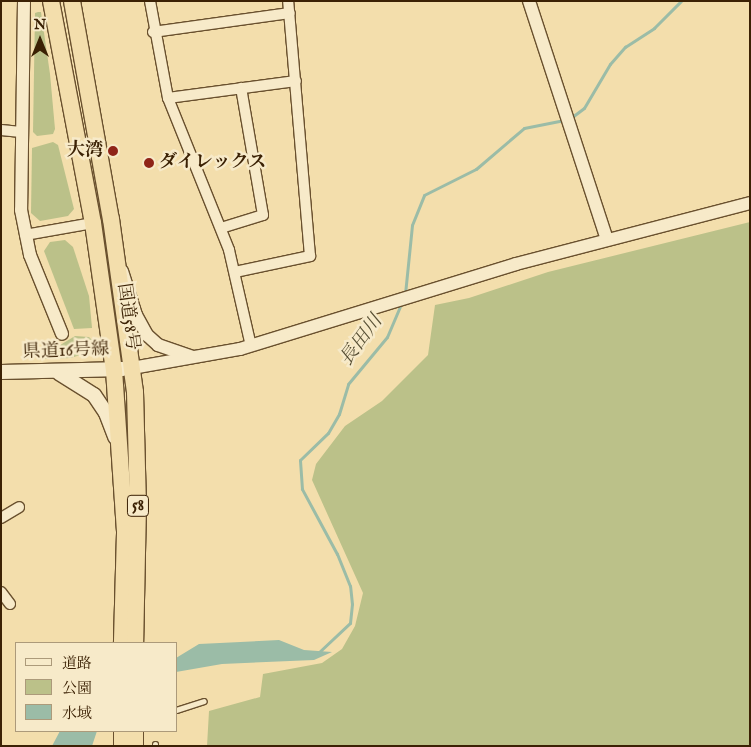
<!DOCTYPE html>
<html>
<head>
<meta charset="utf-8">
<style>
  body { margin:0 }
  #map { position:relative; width:751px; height:747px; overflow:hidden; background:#f3deac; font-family:"IM FELL English","Noto Serif JP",serif }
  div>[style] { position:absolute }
  .green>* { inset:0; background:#bbc189 }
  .water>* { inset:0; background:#9bbca7 }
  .stream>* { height:3px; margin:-1.5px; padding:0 1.5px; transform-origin:1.5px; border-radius:1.5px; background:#9bbca7 }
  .roads { filter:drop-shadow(1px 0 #69502e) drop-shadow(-1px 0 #69502e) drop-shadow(0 1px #69502e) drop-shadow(0 -1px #69502e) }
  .service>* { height:5px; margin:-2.5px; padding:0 2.5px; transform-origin:2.5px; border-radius:2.5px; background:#f7eac9 }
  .minor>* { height:10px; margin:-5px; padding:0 5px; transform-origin:5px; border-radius:5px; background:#f7eac9 }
  .tertiary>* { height:12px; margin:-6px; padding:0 6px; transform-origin:6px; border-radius:6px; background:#f7eac9 }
  .secondary>* { height:14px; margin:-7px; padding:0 7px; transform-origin:7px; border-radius:7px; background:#f7eac9 }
  .trunk>* { height:16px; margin:-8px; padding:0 8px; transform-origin:8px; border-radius:8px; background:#f3deac }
  .dots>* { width:14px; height:14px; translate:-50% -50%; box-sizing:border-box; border:2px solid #f7eac9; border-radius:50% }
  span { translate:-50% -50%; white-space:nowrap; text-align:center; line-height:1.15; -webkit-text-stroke:5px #f7eac9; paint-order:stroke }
  .shield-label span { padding:1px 4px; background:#f7eac9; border:1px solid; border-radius:4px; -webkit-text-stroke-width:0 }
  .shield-label { font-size:16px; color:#3b2104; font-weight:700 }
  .poi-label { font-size:18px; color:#3b2104; font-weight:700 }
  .right { translate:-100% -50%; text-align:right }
  .left { translate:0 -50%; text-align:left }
  .street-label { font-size:18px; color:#3b2104 }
  .water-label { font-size:19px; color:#585035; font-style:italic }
  .frame { position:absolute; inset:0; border:2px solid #3b2104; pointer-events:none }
  .legend { position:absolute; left:15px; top:642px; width:162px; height:90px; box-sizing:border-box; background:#f7eac9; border:1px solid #ac9a7a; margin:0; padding:6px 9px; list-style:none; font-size:15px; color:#3b2104 }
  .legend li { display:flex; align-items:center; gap:10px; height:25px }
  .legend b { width:25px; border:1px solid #ac9a7a }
  .north { position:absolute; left:15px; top:15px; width:50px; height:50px; -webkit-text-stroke:4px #f7eac9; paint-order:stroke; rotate:0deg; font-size:14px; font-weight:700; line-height:20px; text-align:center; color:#3b2104 }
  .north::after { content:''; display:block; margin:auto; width:18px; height:22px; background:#3b2104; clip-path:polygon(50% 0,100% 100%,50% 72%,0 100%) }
</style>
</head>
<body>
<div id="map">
  <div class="green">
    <div style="clip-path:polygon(38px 12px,41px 12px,50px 74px,55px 129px,53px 134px,37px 136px,33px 132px,35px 13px)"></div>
    <div style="clip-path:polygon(53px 142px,58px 145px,74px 209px,68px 216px,40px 221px,31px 213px,32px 148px)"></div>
    <div style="clip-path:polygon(750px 222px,750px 746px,207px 746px,209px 711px,260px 697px,263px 674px,322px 663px,342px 649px,355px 626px,363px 593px,312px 480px,316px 464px,345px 426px,382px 401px,428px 355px,435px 305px,469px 298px,548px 272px)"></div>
    <div style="clip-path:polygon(65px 240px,73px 247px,89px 296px,92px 328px,74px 329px,44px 251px,50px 242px)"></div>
    <div style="clip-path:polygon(75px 336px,89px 337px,92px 340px,83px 354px,71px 358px,44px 359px,44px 355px)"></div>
  </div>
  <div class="water">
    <div style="clip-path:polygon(279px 640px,304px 650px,332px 652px,314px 660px,222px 664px,176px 672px,176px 658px,199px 644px)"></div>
    <div style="clip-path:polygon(60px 731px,97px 731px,92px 746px,52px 746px)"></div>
  </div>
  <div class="stream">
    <div style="left:572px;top:117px;width:15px;rotate:-37deg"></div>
    <div style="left:584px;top:108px;width:51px;rotate:-59.4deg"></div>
    <div style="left:610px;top:64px;width:23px;rotate:-49deg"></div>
    <div style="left:625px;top:47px;width:35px;rotate:-33deg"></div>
    <div style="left:654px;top:28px;width:38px;rotate:-45deg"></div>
    <div style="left:405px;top:294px;width:69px;rotate:-84.2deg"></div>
    <div style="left:412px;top:225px;width:32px;rotate:-68deg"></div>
    <div style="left:424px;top:195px;width:58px;rotate:-26.6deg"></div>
    <div style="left:476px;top:169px;width:63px;rotate:-40.5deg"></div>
    <div style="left:524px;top:128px;width:41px;rotate:-11.3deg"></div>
    <div style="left:318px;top:653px;width:44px;rotate:-43.2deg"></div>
    <div style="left:350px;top:623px;width:19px;rotate:-84deg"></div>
    <div style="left:352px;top:604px;width:18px;rotate:-96deg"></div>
    <div style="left:350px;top:586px;width:35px;rotate:-112deg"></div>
    <div style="left:337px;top:554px;width:74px;rotate:-118.3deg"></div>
    <div style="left:302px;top:489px;width:29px;rotate:-94deg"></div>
    <div style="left:300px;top:460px;width:39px;rotate:-44deg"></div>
    <div style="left:328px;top:433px;width:22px;rotate:-60deg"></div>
    <div style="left:339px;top:414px;width:31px;rotate:-73deg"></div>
    <div style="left:348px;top:384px;width:61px;rotate:-50.3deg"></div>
    <div style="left:387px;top:337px;width:38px;rotate:-67deg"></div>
  </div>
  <div class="roads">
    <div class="service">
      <div style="left:176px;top:710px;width:29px;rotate:-18deg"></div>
      <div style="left:155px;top:746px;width:2px;rotate:-90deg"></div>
    </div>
    <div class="minor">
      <div style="left:150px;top:1px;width:99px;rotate:79.5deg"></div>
      <div style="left:168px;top:98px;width:164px;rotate:68.1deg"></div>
      <div style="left:229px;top:250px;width:98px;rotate:77.1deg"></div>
      <div style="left:153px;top:32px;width:138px;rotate:-7.9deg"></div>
      <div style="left:168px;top:98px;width:129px;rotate:-7.6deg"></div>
      <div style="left:1px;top:130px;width:20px;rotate:6deg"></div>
      <div style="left:221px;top:228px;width:44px;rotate:-17.2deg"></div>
      <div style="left:263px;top:215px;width:129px;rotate:-99.8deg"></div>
      <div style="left:25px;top:235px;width:69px;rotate:-10deg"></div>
      <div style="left:235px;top:272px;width:77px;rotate:-12deg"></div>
      <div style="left:310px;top:256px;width:256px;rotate:-94.9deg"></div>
      <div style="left:1px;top:518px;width:21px;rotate:-31deg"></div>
      <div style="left:1px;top:592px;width:15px;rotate:53deg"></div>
    </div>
    <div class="tertiary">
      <div style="left:24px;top:1px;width:209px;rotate:90.8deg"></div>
      <div style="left:21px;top:210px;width:46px;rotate:78.7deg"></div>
      <div style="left:30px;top:255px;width:85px;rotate:67.9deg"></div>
      <div style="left:529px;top:1px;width:250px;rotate:71.9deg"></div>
      <div style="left:122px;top:271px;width:46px;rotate:72.3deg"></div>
      <div style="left:136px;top:315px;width:23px;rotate:61deg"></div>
      <div style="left:147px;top:335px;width:15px;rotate:42deg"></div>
      <div style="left:158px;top:345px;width:36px;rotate:19deg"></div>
      <div style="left:132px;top:368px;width:110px;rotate:-10deg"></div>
      <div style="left:240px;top:349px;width:289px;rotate:-17.1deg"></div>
      <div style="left:516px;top:264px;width:242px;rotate:-14.6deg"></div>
    </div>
    <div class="secondary">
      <div style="left:1px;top:372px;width:122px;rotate:-1.4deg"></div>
      <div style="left:59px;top:373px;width:41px;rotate:32.2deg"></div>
      <div style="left:94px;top:395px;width:22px;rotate:56deg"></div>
      <div style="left:106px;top:413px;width:26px;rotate:69deg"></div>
    </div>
    <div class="trunk">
      <div style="left:51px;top:1px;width:226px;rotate:79.3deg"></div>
      <div style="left:93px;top:223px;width:148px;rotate:81.9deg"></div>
      <div style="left:114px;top:370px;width:163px;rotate:86.1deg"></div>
      <div style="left:125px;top:533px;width:110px;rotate:91.6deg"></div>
      <div style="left:72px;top:1px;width:221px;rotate:79.9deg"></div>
      <div style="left:111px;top:219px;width:175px;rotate:82.1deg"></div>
      <div style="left:135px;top:392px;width:113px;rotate:88.5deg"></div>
      <div style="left:138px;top:505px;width:138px;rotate:91.2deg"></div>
      <div style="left:122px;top:746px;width:15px;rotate:-90deg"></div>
      <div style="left:135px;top:746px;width:15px;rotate:-90deg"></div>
    </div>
  </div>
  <div class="dots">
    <div style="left:113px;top:151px;background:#8f2418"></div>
    <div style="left:149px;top:163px;background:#8f2418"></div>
  </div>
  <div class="shield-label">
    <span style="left:138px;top:506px">58</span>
  </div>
  <div class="poi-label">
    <span class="right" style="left:103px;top:151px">大湾</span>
    <span class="left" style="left:159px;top:163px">ダイレックス</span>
  </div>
  <div class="street-label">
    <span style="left:127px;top:317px;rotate:82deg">国道58号</span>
    <span style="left:66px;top:352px;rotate:-2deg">県道16号線</span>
  </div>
  <div class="water-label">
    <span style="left:362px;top:341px;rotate:-54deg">長田川</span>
  </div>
  <div class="frame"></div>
  <ul class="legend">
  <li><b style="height:6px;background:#f7eac9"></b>道路</li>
  <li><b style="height:14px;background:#bbc189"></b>公園</li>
  <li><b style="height:14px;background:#9bbca7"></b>水域</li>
  </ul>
  <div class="north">N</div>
</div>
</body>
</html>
